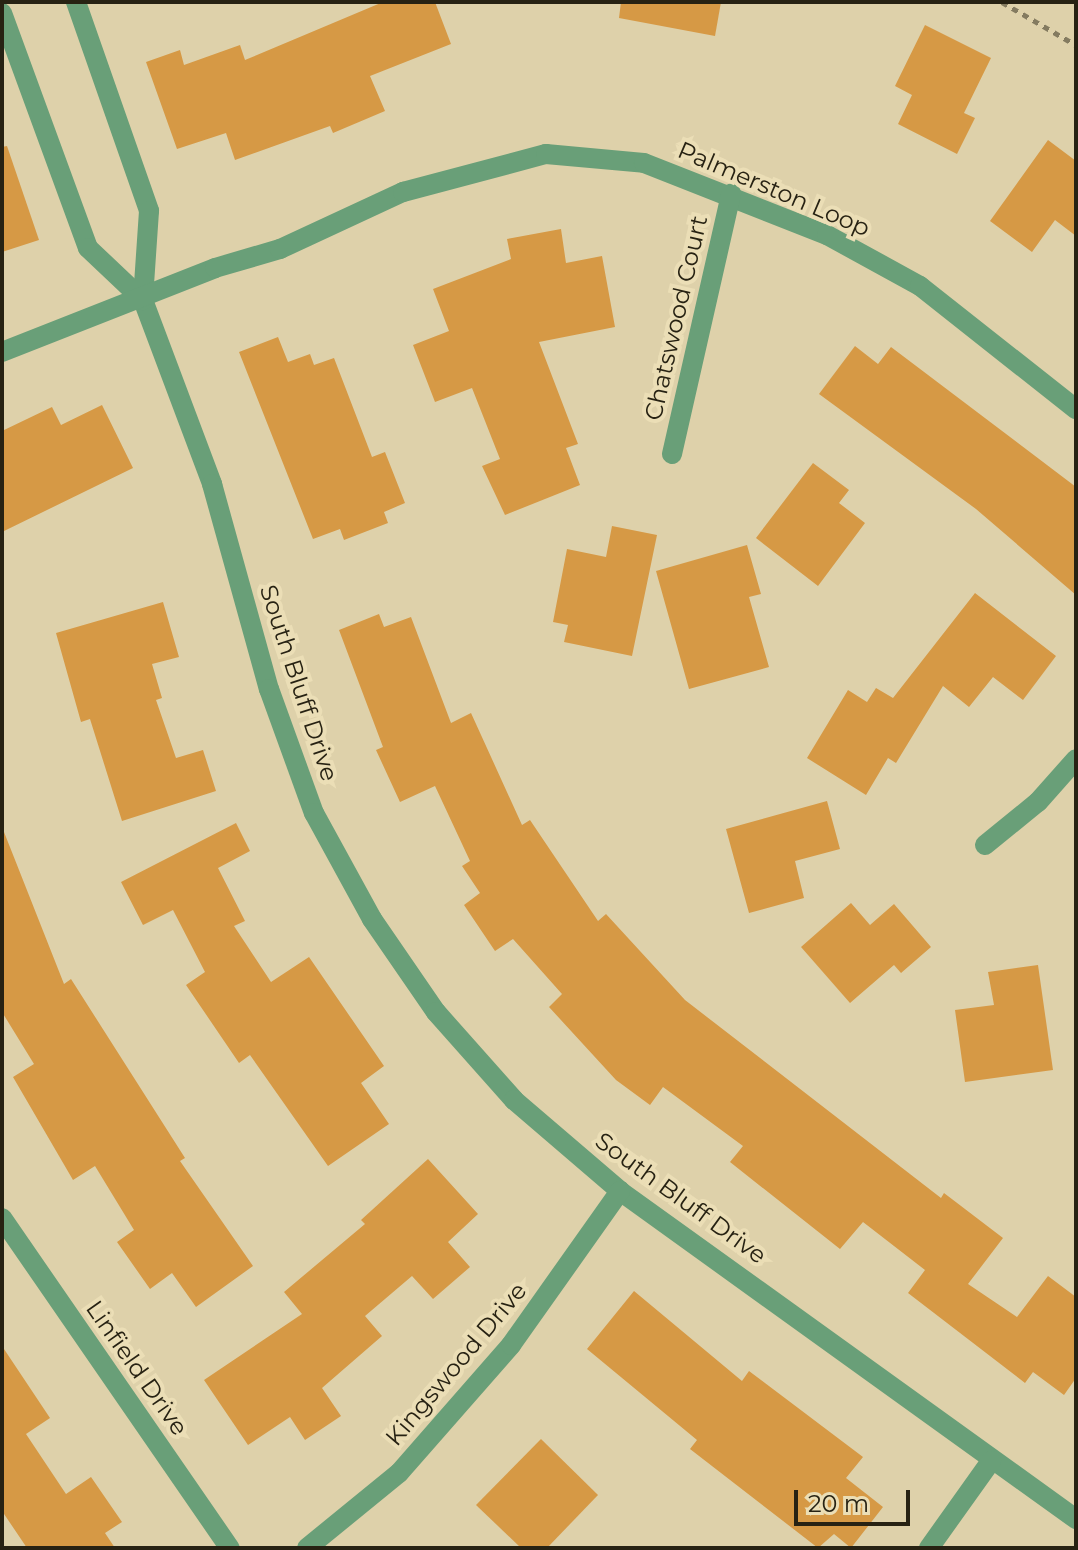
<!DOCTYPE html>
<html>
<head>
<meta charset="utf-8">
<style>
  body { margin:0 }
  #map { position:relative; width:1078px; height:1550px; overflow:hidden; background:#ded1aa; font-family:Montserrat,sans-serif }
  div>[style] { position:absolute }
  .building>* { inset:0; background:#d69945 }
  .path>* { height:5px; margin-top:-2.5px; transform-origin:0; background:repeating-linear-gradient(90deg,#847b60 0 6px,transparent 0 12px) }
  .minor>* { height:20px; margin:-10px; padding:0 10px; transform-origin:10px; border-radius:10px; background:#699f78 }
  span { translate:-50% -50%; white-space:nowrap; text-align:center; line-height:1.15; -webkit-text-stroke:8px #ebdeb6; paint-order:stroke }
  .street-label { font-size:24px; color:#272213 }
  .frame { position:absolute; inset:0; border:4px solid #272213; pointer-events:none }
  .scale { position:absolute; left:794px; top:1490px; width:116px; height:36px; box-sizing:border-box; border:4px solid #272213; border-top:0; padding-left:10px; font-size:24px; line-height:28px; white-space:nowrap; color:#272213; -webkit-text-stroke:6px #ebdeb6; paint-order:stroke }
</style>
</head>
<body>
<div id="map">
  <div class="building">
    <div style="clip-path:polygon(383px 2px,435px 2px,451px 44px,370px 76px,385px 111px,333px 133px,330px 126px,235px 160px,226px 133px,177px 149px,146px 62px,180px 50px,184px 65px,240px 45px,245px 60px)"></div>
    <div style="clip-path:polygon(621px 2px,721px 2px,715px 36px,619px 18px)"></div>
    <div style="clip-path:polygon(925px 25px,991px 58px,964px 113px,975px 118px,957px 154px,898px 124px,912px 95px,895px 86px)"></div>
    <div style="clip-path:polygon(1048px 140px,1076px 161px,1076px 236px,1055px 220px,1032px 252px,990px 221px)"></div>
    <div style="clip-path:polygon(7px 146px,39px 240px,2px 252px,2px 147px)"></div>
    <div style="clip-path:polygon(561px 229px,566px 263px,602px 256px,615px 327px,539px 342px,578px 444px,566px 448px,580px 485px,505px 515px,482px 466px,500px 459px,472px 388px,435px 402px,413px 345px,449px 331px,433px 289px,511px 259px,507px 239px)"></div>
    <div style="clip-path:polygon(278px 337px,288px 362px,310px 354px,314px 365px,334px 358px,372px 457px,385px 452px,405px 503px,384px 512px,388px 523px,344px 540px,340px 529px,313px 539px,239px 352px)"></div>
    <div style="clip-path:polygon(855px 346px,878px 364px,891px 347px,1076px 487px,1076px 595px,976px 509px,819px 394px)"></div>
    <div style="clip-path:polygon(102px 405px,133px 468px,2px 532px,2px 431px,52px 407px,61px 425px)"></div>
    <div style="clip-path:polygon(813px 463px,849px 490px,839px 503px,865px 523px,818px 586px,756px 538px)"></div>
    <div style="clip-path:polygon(612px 526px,657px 535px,632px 656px,564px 642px,568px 625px,553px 622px,567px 549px,606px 557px)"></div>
    <div style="clip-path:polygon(747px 545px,761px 594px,749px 597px,769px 667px,689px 689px,656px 571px)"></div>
    <div style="clip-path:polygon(975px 593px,1056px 656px,1023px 700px,993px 677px,969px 707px,943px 686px,896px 763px,888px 758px,866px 795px,807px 758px,848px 690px,867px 702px,876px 688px,893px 698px)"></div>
    <div style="clip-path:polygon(163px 602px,179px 657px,152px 664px,162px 698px,156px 700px,176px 758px,203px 750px,216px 791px,122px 821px,90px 719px,81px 722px,56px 633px)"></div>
    <div style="clip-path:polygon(379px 614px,384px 627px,411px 617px,451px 723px,471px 713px,522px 825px,530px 820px,598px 921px,606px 914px,685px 1000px,941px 1198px,944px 1193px,1003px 1238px,968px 1284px,1017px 1317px,1048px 1276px,1076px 1297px,1076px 1378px,1064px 1395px,1033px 1372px,1025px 1383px,908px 1293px,925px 1270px,863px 1222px,840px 1249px,730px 1162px,743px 1146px,663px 1087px,650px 1105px,616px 1080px,549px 1007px,562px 994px,513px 939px,495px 951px,464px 905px,480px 893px,462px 866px,470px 861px,435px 786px,400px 802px,376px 750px,383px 747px,339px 630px)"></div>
    <div style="clip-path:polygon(827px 801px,840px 849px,795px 861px,804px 898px,749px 913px,726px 829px)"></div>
    <div style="clip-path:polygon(236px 823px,250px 851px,218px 868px,245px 921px,234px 926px,271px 982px,309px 957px,384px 1066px,361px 1083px,389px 1124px,328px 1166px,250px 1055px,239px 1063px,186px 985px,205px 972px,173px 910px,143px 925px,121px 882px)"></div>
    <div style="clip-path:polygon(4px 832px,64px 984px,71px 979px,185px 1158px,180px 1161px,253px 1266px,196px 1307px,172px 1273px,150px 1289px,117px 1242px,134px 1230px,95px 1166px,73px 1180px,13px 1077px,34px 1064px,2px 1012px)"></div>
    <div style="clip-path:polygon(851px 903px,870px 925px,894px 904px,931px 947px,901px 973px,894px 965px,850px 1003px,801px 947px)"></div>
    <div style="clip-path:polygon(1038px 965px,1053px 1070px,965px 1082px,955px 1010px,994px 1005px,988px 972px)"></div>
    <div style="clip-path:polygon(428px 1159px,478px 1214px,448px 1242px,470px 1267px,433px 1299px,412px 1276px,365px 1316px,382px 1336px,322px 1388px,341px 1416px,305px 1440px,290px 1417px,248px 1445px,204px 1380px,302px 1314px,284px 1292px,365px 1224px,361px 1220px)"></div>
    <div style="clip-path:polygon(634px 1291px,742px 1381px,749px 1371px,863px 1457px,846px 1478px,883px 1507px,851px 1548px,834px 1534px,818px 1548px,690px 1449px,697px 1440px,587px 1349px)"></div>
    <div style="clip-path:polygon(2px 1346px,50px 1418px,26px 1434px,66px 1494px,91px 1477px,122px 1522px,105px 1533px,115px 1548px,27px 1548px,2px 1511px)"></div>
    <div style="clip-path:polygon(541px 1439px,598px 1495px,547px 1548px,521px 1548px,476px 1505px)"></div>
  </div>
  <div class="path">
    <div style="left:1002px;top:2px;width:86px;rotate:30.2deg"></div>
  </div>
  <div class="minor">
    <div style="left:76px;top:2px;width:221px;rotate:70.7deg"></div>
    <div style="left:149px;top:211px;width:89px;rotate:93.9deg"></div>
    <div style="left:143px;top:300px;width:197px;rotate:69.4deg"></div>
    <div style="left:212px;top:484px;width:213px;rotate:74.5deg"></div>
    <div style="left:269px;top:689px;width:132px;rotate:70.1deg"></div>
    <div style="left:314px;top:813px;width:121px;rotate:61.3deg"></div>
    <div style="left:372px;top:919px;width:113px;rotate:55.5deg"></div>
    <div style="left:436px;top:1012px;width:118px;rotate:48.4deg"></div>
    <div style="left:514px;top:1100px;width:140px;rotate:40.6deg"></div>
    <div style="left:620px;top:1191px;width:562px;rotate:35.73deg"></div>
    <div style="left:2px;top:13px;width:250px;rotate:69.9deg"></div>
    <div style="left:88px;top:248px;width:76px;rotate:43.4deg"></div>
    <div style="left:2px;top:352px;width:229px;rotate:-21.5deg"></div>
    <div style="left:215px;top:268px;width:68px;rotate:-16.3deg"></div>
    <div style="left:280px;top:249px;width:136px;rotate:-24.9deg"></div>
    <div style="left:403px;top:192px;width:148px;rotate:-14.9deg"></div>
    <div style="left:546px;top:154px;width:98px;rotate:5.2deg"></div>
    <div style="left:644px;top:163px;width:197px;rotate:21.5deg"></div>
    <div style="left:827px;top:235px;width:106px;rotate:28.7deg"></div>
    <div style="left:920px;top:286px;width:199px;rotate:38.3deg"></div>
    <div style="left:672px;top:454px;width:267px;rotate:-77.2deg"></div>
    <div style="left:985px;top:845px;width:68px;rotate:-39.1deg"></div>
    <div style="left:1038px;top:802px;width:57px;rotate:-48.5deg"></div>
    <div style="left:2px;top:1218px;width:401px;rotate:55.4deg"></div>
    <div style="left:307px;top:1548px;width:119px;rotate:-39.2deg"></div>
    <div style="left:399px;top:1473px;width:170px;rotate:-48.8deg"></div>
    <div style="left:511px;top:1345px;width:189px;rotate:-54.7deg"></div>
    <div style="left:929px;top:1548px;width:107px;rotate:-54.5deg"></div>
  </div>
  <div class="street-label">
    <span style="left:774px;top:189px;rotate:23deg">Palmerston Loop</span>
    <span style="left:676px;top:318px;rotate:-77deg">Chatswood Court</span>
    <span style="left:299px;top:683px;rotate:72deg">South Bluff Drive</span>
    <span style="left:681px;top:1198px;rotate:36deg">South Bluff Drive</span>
    <span style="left:456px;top:1364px;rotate:-50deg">Kingswood Drive</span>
    <span style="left:137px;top:1368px;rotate:55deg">Linfield Drive</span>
  </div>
  <div class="frame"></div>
  <div class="scale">20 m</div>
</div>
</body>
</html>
